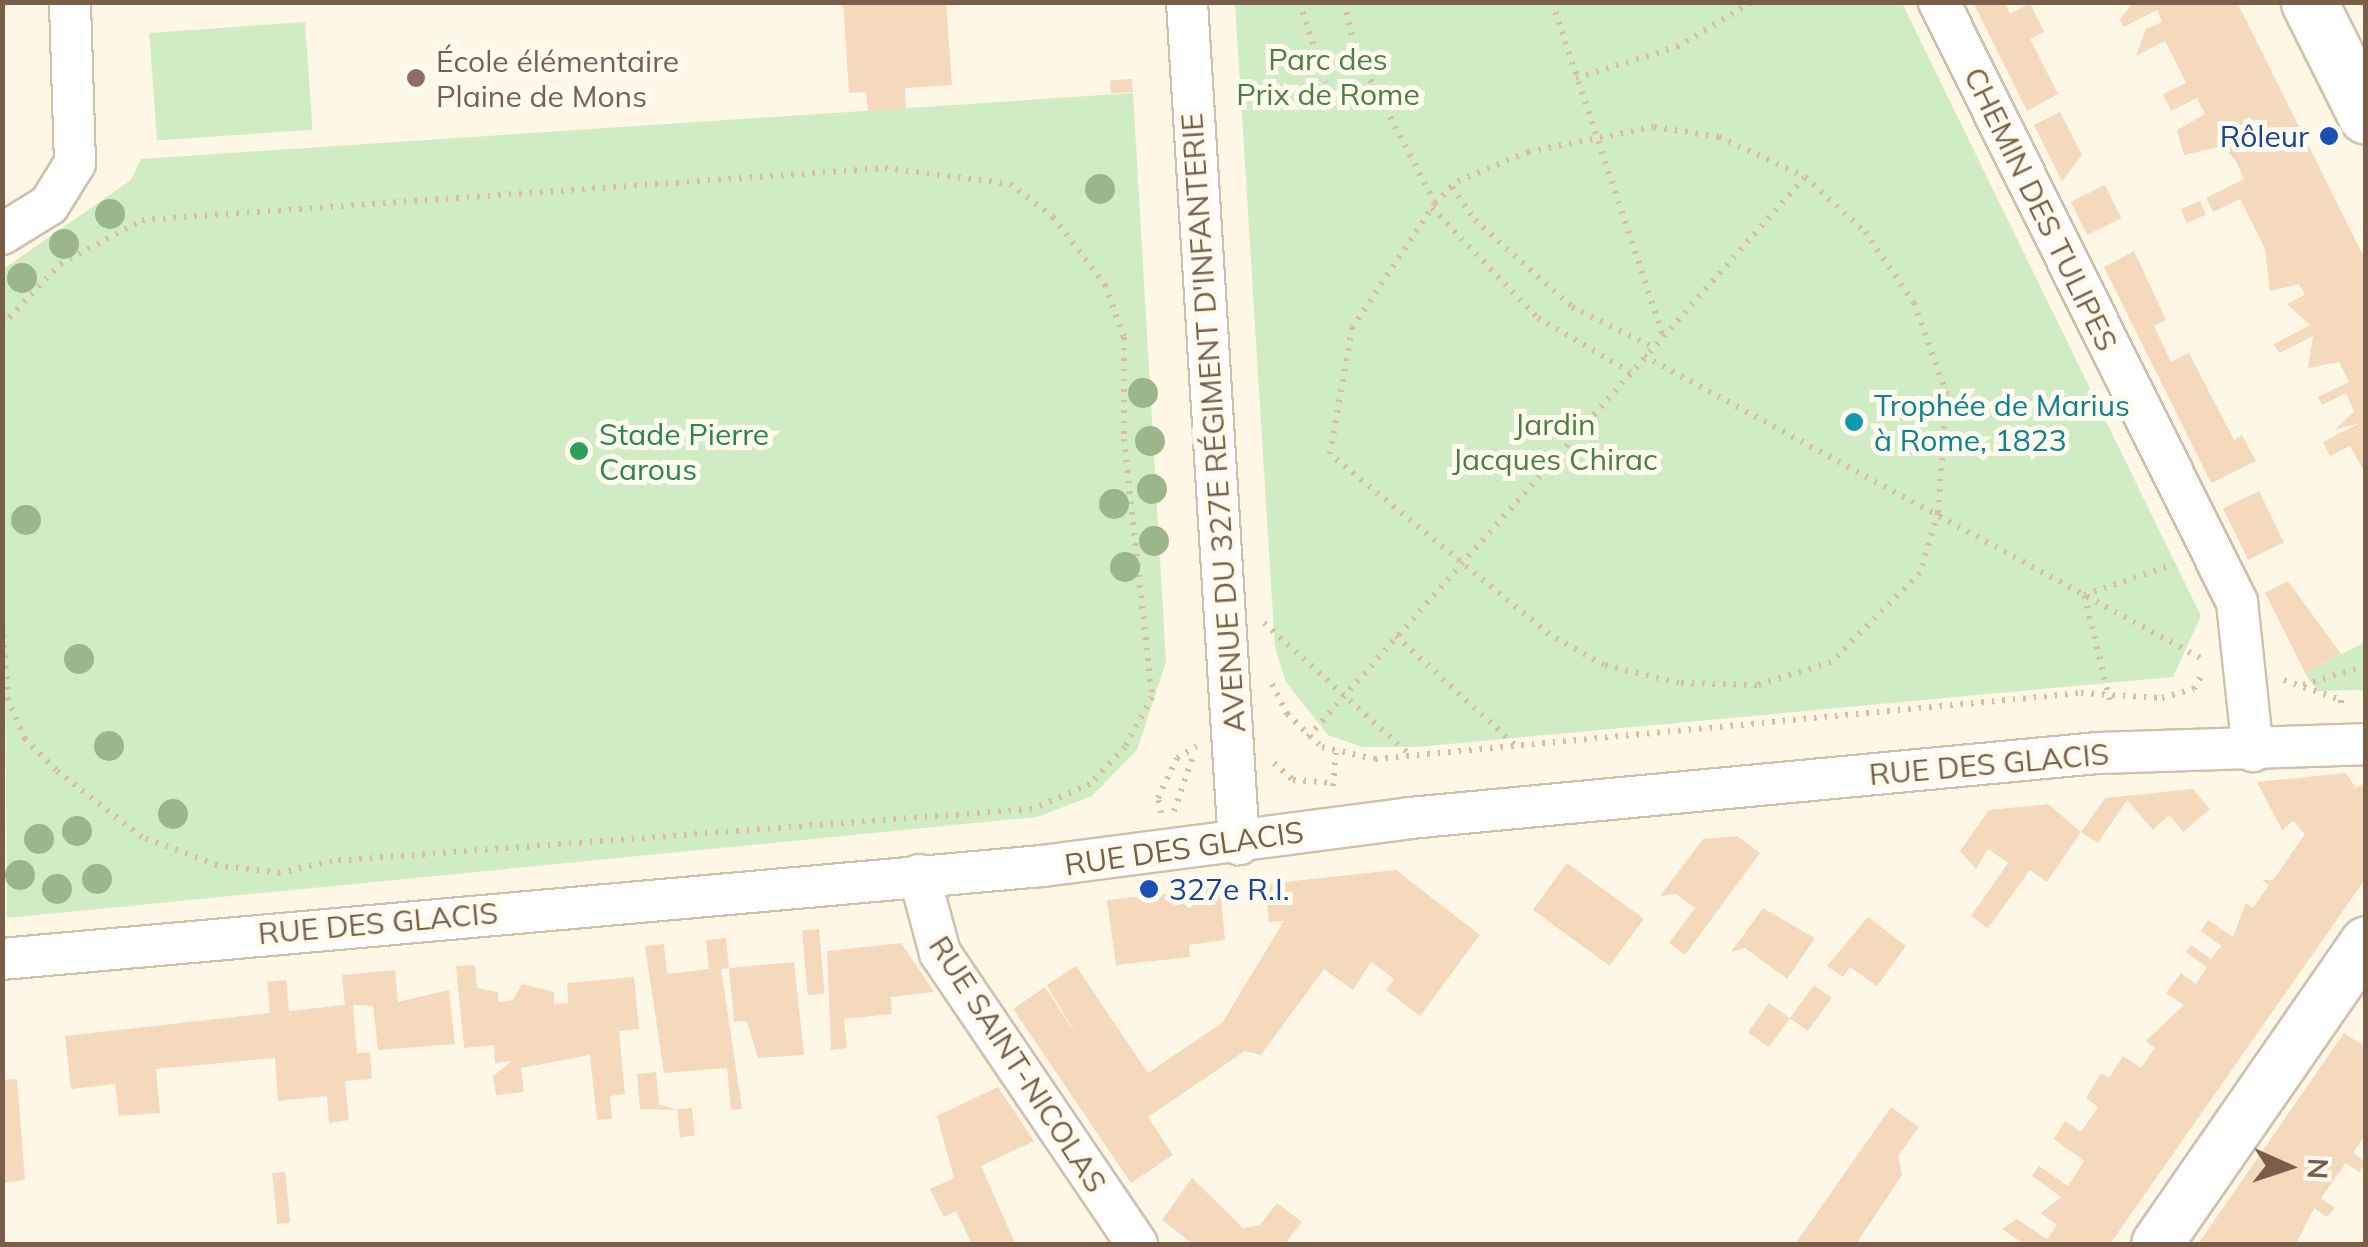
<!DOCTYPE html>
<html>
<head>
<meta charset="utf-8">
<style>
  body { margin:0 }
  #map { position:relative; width:2368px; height:1247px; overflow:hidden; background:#fef7e6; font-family:Mulish,sans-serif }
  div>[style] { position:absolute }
  .green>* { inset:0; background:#d0ecc4; transform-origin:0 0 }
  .building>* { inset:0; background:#f5d9bc; transform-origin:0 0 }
  .path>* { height:6px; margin-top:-3px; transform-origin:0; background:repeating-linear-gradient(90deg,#dabc9f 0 2.5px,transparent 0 10.5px) }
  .roads { filter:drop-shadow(2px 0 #d0c0ab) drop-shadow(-2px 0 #d0c0ab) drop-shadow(0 2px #d0c0ab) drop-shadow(0 -2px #d0c0ab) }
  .minor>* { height:40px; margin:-20px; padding:0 20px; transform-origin:20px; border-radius:20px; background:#fff }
  .tertiary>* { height:50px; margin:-25px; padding:0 25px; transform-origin:25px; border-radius:25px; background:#fff }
  .secondary>* { height:55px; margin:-27.5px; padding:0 27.5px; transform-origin:27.5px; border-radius:27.5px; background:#fff }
  .trees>* { width:30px; height:30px; margin:-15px; border-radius:50%; background:#9cb68b }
  .dots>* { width:28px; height:28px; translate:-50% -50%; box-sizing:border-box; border:5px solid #fffaee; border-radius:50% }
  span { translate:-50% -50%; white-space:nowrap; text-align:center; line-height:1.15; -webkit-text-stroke:10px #fffaee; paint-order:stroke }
  .park-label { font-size:30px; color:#4c8040 }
  .education-label { font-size:30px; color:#785e54 }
  .left { translate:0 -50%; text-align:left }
  .transit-label { font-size:30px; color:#164399 }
  .right { translate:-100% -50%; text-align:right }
  .street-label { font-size:30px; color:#795f49 }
  .culture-label { font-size:30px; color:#0d838f }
  .leisure-label { font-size:30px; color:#27864d }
  .frame { position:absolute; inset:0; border:5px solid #795f49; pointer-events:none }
  .north { position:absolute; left:2238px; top:1117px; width:100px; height:100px; -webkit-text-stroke:8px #fffaee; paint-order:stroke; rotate:93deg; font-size:28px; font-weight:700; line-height:40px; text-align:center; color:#795f49 }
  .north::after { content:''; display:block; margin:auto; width:35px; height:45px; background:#795f49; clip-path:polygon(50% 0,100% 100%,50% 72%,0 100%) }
</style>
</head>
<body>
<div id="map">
  <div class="green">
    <div style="clip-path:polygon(1235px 3px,1902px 3px,2201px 616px,2173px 677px,1417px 747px,1362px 747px,1328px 735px,1286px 682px,1275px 648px)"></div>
    <div style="left:305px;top:22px;width:108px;height:156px;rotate:86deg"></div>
    <div style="clip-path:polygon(1133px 93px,1166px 662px,1137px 750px,1092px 796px,1037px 817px,7px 918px,2px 270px,131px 180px,141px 159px)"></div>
    <div style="clip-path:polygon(2365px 642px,2365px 690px,2317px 691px,2305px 673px)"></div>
  </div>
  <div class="building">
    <div style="clip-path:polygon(843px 2px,946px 2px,952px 85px,905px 88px,906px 109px,868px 111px,866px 92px,849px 93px)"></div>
    <div style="clip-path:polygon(1973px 2px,2004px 2px,2010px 14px,2030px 3px,2044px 32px,2030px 39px,2058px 94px,2027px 111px)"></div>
    <div style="clip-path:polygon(2237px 2px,2366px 261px,2366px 475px,2350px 446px,2330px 456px,2323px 442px,2360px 423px,2334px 430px,2354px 412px,2346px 393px,2322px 405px,2318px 397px,2349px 382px,2339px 362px,2308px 368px,2313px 336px,2279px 353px,2274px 344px,2310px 325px,2287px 304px,2305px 295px,2299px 284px,2270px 291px,2265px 249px,2240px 199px,2213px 212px,2206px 198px,2244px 179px,2236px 161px,2222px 146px,2184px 155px,2177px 130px,2205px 114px,2197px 98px,2171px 111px,2163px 94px,2186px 83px,2165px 41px,2136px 56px,2146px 29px,2162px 22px,2157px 10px,2123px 27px,2120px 19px,2134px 2px)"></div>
    <div style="left:1132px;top:79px;width:13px;height:22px;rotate:86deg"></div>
    <div style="clip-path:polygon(2060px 112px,2082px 155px,2062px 181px,2034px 125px)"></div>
    <div style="left:2105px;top:185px;width:37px;height:38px;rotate:64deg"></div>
    <div style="left:2200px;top:201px;width:15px;height:21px;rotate:67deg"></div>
    <div style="clip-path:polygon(2134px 251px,2166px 320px,2154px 326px,2171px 362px,2189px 353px,2234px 440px,2242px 435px,2256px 461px,2211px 483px,2104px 267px)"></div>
    <div style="left:2259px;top:491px;width:57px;height:40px;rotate:64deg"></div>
    <div style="clip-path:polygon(2288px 581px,2341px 654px,2305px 673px,2265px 593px)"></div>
    <div style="clip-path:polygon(2346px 773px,2356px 788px,2366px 782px,2366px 878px,2110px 1244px,2024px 1244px,2002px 1229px,2017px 1219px,2047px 1239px,2057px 1225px,2041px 1213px,2061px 1197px,2032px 1176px,2039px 1166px,2068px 1186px,2084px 1161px,2054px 1139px,2065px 1121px,2081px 1132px,2098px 1107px,2086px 1098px,2101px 1073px,2109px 1078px,2123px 1056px,2141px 1068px,2155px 1048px,2146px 1041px,2184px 1005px,2166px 993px,2181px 973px,2196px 984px,2207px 967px,2186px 952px,2191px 945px,2211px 959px,2221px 946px,2201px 931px,2208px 920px,2233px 937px,2246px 903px,2253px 908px,2269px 885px,2262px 880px,2273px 880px,2305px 834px,2293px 821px,2282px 830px,2257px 782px)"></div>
    <div style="clip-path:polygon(2193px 789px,2210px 809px,2183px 832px,2169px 815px,2153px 830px,2127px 800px,2098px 843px,2081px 832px,2105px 798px)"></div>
    <div style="clip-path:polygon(2048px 804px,2081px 832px,2047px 882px,2030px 870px,1988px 928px,1971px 916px,2008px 863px,1988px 849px,1976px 869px,1960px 851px,1989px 810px)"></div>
    <div style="clip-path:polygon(1737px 836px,1760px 853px,1685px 955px,1669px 943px,1695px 908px,1676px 894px,1660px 896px,1703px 839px)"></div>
    <div style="left:1567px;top:863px;width:95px;height:58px;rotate:36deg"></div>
    <div style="clip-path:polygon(1396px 870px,1480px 935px,1420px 1016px,1386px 990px,1394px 979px,1371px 962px,1353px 990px,1324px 969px,1261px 1055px,1245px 1051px,1148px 1117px,1173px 1155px,1131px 1183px,1013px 1009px,1045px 987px,1078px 1038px,1047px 985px,1076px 966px,1148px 1073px,1222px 1023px,1284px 921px,1269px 922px,1265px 884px)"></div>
    <div style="clip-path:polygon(1220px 888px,1225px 940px,1189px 945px,1190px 957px,1116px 965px,1107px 900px)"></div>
    <div style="clip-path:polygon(1763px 908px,1815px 938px,1787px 979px,1745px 948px,1731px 952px)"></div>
    <div style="clip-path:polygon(1868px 917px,1906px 946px,1877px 986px,1850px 967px,1843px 977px,1827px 966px)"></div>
    <div style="left:819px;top:929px;width:65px;height:17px;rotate:85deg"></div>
    <div style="clip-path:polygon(726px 938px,729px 968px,721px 969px,742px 1109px,731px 1110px,727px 1068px,664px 1073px,645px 946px,664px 944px,667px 974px,709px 969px,706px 940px)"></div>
    <div style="clip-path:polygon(901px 943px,934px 992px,891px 997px,892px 1014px,844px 1019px,847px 1048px,831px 1050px,827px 951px)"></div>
    <div style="clip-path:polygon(794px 962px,804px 1055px,758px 1058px,747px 1021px,734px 1022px,729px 968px)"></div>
    <div style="clip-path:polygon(475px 965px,477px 988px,498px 992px,498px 1002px,513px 1000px,522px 984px,554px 992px,554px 1004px,568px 1003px,567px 983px,634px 977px,639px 1029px,619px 1031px,625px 1094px,610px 1096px,612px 1119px,597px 1120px,590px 1055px,521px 1068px,524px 1092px,496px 1095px,493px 1076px,512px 1061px,495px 1063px,494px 1045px,464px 1048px,456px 966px)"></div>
    <div style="clip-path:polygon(395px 970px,398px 1002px,449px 990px,455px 1044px,378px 1050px,373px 1006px,353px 1005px,357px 1053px,370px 1052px,372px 1079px,345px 1081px,349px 1120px,329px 1123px,327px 1096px,278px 1101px,275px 1058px,156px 1069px,160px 1113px,119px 1116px,115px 1084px,71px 1089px,65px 1036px,270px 1013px,267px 982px,286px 980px,289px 1011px,345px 1005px,342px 975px)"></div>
    <div style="left:1814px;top:985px;width:22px;height:41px;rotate:36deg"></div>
    <div style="left:1769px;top:1003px;width:26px;height:36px;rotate:36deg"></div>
    <div style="clip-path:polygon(2344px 1033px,2366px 1047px,2366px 1134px,2353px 1153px,2366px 1162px,2359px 1172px,2346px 1163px,2321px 1198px,2335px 1208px,2327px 1217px,2314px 1208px,2296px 1244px,2198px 1244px)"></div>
    <div style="clip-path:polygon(656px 1072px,659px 1104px,677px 1110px,640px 1109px,637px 1074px)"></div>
    <div style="clip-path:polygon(17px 1079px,25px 1180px,2px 1183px,2px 1080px)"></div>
    <div style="clip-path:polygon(998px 1087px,1034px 1141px,981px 1166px,1015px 1243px,972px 1244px,956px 1211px,944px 1217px,930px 1189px,954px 1178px,937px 1116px)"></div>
    <div style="clip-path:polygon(1891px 1107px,1919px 1127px,1898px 1156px,1902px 1175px,1858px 1241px,1866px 1244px,1795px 1244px)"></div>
    <div style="left:692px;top:1108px;width:28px;height:15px;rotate:84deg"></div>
    <div style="left:285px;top:1172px;width:51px;height:13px;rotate:84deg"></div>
    <div style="clip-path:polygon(1192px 1178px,1243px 1228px,1260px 1225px,1277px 1203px,1302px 1222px,1285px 1244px,1193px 1244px,1162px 1220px)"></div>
  </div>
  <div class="path">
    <div style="left:1299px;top:2px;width:85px;rotate:71.6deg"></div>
    <div style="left:1344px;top:2px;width:51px;rotate:76.5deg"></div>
    <div style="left:1356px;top:52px;width:170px;rotate:62.4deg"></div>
    <div style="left:1552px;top:2px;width:352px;rotate:71.6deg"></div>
    <div style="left:1576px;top:78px;width:106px;rotate:-17.1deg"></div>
    <div style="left:1677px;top:47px;width:87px;rotate:-31deg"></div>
    <div style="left:1654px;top:127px;width:66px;rotate:8.7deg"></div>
    <div style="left:1719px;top:137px;width:95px;rotate:24.9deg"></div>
    <div style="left:1805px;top:177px;width:81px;rotate:42.5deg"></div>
    <div style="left:1865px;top:232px;width:86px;rotate:55.4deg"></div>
    <div style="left:1914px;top:303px;width:98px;rotate:70.3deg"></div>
    <div style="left:1947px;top:395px;width:118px;rotate:94.4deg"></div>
    <div style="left:1938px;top:513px;width:63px;rotate:106.7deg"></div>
    <div style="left:1920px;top:573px;width:126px;rotate:135deg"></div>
    <div style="left:1831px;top:662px;width:77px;rotate:162.7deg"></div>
    <div style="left:1757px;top:685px;width:78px;rotate:-178.5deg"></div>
    <div style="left:1679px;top:683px;width:77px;rotate:-166.5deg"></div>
    <div style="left:1604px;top:665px;width:63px;rotate:-150.6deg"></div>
    <div style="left:1549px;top:634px;width:283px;rotate:-140.6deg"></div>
    <div style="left:1330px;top:454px;width:128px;rotate:-80.1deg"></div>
    <div style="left:1352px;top:328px;width:150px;rotate:-56.4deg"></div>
    <div style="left:1435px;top:203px;width:32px;rotate:-44deg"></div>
    <div style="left:1458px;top:181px;width:76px;rotate:-22.5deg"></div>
    <div style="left:1528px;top:152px;width:128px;rotate:-11.2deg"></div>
    <div style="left:1452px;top:187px;width:40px;rotate:55.1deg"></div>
    <div style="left:1475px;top:220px;width:130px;rotate:41.9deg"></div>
    <div style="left:1572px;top:307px;width:90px;rotate:26.3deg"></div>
    <div style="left:1432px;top:208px;width:153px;rotate:46.1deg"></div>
    <div style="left:1538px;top:318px;width:107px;rotate:30.4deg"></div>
    <div style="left:2px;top:325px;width:84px;rotate:-46.4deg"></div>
    <div style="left:60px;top:264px;width:93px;rotate:-28.2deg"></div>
    <div style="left:142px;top:220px;width:745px;rotate:-4deg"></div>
    <div style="left:885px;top:168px;width:126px;rotate:7.3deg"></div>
    <div style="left:1010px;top:184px;width:54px;rotate:37.5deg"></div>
    <div style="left:1053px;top:217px;width:86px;rotate:52.6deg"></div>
    <div style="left:1105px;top:285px;width:55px;rotate:69.9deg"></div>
    <div style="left:1124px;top:337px;width:102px;rotate:90deg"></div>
    <div style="left:1124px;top:439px;width:260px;rotate:83.8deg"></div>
    <div style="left:1152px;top:697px;width:57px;rotate:118.4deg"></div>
    <div style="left:1125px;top:747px;width:51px;rotate:133.4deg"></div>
    <div style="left:1090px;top:784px;width:63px;rotate:156.7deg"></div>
    <div style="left:1032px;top:809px;width:702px;rotate:175.75deg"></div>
    <div style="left:332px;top:861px;width:53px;rotate:167deg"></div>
    <div style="left:280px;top:873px;width:64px;rotate:-172.8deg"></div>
    <div style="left:217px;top:865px;width:80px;rotate:-159.5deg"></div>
    <div style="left:142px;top:837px;width:109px;rotate:-142.1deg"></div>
    <div style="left:56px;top:770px;width:44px;rotate:-135deg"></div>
    <div style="left:25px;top:739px;width:43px;rotate:-113.6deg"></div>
    <div style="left:8px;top:700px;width:84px;rotate:-94.1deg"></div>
    <div style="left:1644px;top:356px;width:639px;rotate:28.49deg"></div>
    <div style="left:1264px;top:623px;width:198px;rotate:42.1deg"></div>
    <div style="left:1396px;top:636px;width:163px;rotate:42.5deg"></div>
    <div style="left:2284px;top:680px;width:60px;rotate:19.3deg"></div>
    <div style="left:2341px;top:700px;width:9px;rotate:90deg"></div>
    <div style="left:1272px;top:684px;width:34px;rotate:63deg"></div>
    <div style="left:1287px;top:714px;width:48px;rotate:43.3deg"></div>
    <div style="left:1322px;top:747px;width:54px;rotate:12.8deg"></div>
    <div style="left:1375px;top:759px;width:709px;rotate:-5.34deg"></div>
    <div style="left:2081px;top:693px;width:81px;rotate:3.5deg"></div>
    <div style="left:2162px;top:698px;width:33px;rotate:-16deg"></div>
    <div style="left:2194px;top:689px;width:21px;rotate:-61deg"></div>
    <div style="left:2303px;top:685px;width:66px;rotate:-16.8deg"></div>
    <div style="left:2110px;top:700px;width:108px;rotate:-103.9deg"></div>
    <div style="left:2084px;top:595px;width:95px;rotate:-19deg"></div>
    <div style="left:1308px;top:737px;width:749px;rotate:-48.41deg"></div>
    <div style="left:1274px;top:763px;width:25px;rotate:42deg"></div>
    <div style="left:1293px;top:780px;width:39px;rotate:4deg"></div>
    <div style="left:1333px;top:786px;width:33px;rotate:-85deg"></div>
    <div style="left:1174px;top:811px;width:58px;rotate:-70.9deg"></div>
    <div style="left:1161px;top:813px;width:15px;rotate:-101deg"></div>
    <div style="left:1158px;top:798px;width:44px;rotate:-64.6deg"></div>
    <div style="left:1177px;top:758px;width:23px;rotate:-31deg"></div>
  </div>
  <div class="roads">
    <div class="minor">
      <div style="left:1187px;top:2px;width:844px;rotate:86.47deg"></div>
      <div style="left:1939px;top:2px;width:670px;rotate:63.59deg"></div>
      <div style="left:2237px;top:602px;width:150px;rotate:83.9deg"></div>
      <div style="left:2px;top:234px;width:55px;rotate:-31.7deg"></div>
      <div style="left:49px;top:205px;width:49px;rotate:-58.2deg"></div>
      <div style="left:75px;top:163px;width:161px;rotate:-91.8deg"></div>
      <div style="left:919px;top:875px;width:81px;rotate:74.9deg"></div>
      <div style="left:940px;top:953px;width:351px;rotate:55.9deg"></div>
      <div style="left:2px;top:959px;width:1044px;rotate:-5.11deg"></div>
      <div style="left:1042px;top:866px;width:371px;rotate:-7.4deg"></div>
      <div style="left:1410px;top:818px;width:690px;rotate:-5.4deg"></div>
      <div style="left:2097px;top:753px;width:269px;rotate:-1.9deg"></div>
    </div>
    <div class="tertiary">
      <div style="left:2157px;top:1244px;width:367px;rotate:-55.3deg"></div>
    </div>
    <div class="secondary">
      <div style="left:2309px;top:2px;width:127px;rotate:63.4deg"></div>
    </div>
  </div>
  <div class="trees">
    <div style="left:1100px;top:189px"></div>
    <div style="left:110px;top:214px"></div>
    <div style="left:64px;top:244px"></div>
    <div style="left:22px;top:278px"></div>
    <div style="left:1143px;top:393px"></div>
    <div style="left:1150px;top:441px"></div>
    <div style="left:1152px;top:489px"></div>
    <div style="left:1114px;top:504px"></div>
    <div style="left:26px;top:520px"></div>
    <div style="left:1154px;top:541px"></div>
    <div style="left:1125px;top:567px"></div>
    <div style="left:79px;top:659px"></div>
    <div style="left:109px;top:746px"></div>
    <div style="left:173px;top:814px"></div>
    <div style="left:77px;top:831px"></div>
    <div style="left:39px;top:839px"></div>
    <div style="left:20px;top:875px"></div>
    <div style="left:97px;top:879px"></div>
    <div style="left:57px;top:889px"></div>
  </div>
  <div class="dots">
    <div style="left:416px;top:78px;background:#8d6e63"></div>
    <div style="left:2329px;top:136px;background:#1a4fb4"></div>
    <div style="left:1854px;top:422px;background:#0f9aa8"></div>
    <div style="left:579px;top:451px;background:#2e9e5b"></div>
    <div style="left:1149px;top:889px;background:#1a4fb4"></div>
  </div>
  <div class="park-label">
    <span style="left:1328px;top:76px">Parc des<br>Prix de Rome</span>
    <span style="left:1555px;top:441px">Jardin<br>Jacques Chirac</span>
  </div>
  <div class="education-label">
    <span class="left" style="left:436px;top:78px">École élémentaire<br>Plaine de Mons</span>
  </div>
  <div class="transit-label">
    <span class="right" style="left:2309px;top:136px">Rôleur</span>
    <span class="left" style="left:1169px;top:889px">327e R.I.</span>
  </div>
  <div class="street-label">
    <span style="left:2041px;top:209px;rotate:64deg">CHEMIN DES TULIPES</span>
    <span style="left:1213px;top:423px;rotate:-94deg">AVENUE DU 327E RÉGIMENT D'INFANTERIE</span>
    <span style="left:1989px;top:764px;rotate:-5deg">RUE DES GLACIS</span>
    <span style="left:1184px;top:848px;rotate:-8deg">RUE DES GLACIS</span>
    <span style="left:378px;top:923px;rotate:-5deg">RUE DES GLACIS</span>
    <span style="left:1018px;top:1064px;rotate:57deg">RUE SAINT-NICOLAS</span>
  </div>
  <div class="culture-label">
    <span class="left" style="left:1874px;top:422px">Trophée de Marius<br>à Rome, 1823</span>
  </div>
  <div class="leisure-label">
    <span class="left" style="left:599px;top:451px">Stade Pierre<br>Carous</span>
  </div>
  <div class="frame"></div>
  <div class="north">N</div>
</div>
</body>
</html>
